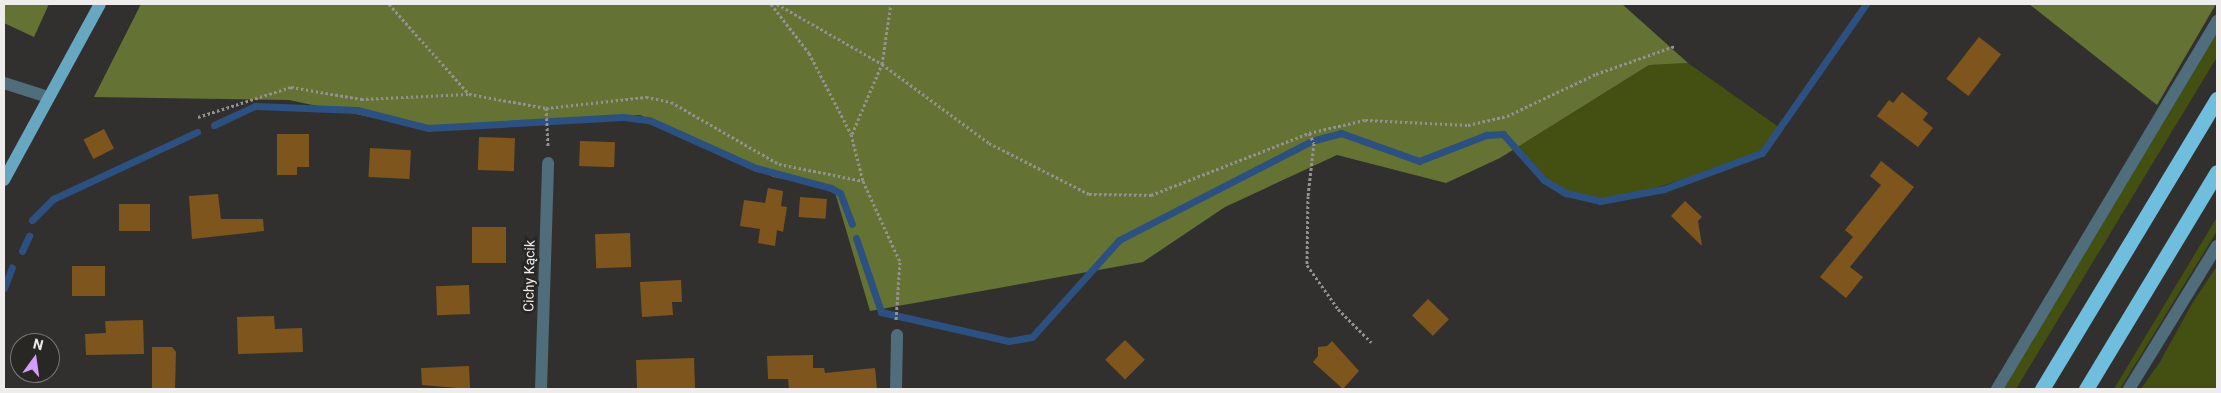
<!DOCTYPE html>
<html>
<head>
<meta charset="utf-8">
<style>
  body { margin:0 }
  #map { position:relative; width:2221px; height:393px; overflow:hidden; background:#32302e; font-family:Roboto,sans-serif }
  div>[style] { position:absolute }
  .green>* { inset:0; background:#435012 }
  .forest>* { inset:0; background:#647334 }
  .stream>* { height:7px; margin:-3.5px; padding:0 3.5px; transform-origin:3.5px; border-radius:3.5px; background:#2c507f }
  .building>* { inset:0; background:#7f551e; transform-origin:0 0 }
  .path>* { height:3px; margin-top:-1.5px; transform-origin:0; background:repeating-linear-gradient(90deg,#939290 0 2.5px,transparent 0 5px) }
  .minor>* { height:12px; margin:-6px; padding:0 6px; transform-origin:6px; border-radius:6px; background:#4f6d7a }
  .major>* { height:12px; margin:-6px; padding:0 6px; transform-origin:6px; border-radius:6px; background:#68a7c2 }
  .highway>* { height:15px; margin:-7.5px; padding:0 7.5px; transform-origin:7.5px; border-radius:7.5px; background:#70bede }
  span { translate:-50% -50%; white-space:nowrap; text-align:center; line-height:1.15; -webkit-text-stroke:5px #282724; paint-order:stroke }
  .street-label { font-size:14px; color:#eeedeb }
  .frame { position:absolute; inset:0; border:5px solid #eeedeb; pointer-events:none }
  .north { position:absolute; left:10px; top:333px; width:50px; height:50px; box-sizing:border-box; background:#282724; border:1px solid #777674; border-radius:50%; rotate:14deg; font-size:14px; font-weight:700; line-height:20px; text-align:center; color:#eeedeb }
  .north::after { content:''; display:block; margin:auto; width:18px; height:22px; background:#d49cfb; clip-path:polygon(50% 0,100% 100%,50% 72%,0 100%) }
</style>
</head>
<body>
<div id="map">
  <div class="green">
    <div style="clip-path:polygon(2217px 33px,2217px 57px,2016px 389px,2004px 389px)"></div>
    <div style="clip-path:polygon(1688px 63px,1783px 130px,1765px 155px,1614px 200px,1562px 196px,1516px 148px,1649px 65px)"></div>
    <div style="clip-path:polygon(2217px 217px,2217px 231px,2120px 389px,2114px 389px)"></div>
    <div style="clip-path:polygon(2217px 266px,2217px 389px,2141px 389px,2160px 362px,2193px 302px)"></div>
  </div>
  <div class="forest">
    <div style="clip-path:polygon(4px 4px,49px 4px,34px 37px,4px 23px)"></div>
    <div style="clip-path:polygon(141px 4px,1622px 4px,1688px 63px,1649px 65px,1500px 158px,1446px 183px,1337px 155px,1225px 207px,1143px 262px,870px 311px,834px 189px,773px 177px,640px 115px,422px 128px,289px 100px,94px 97px)"></div>
    <div style="clip-path:polygon(2029px 4px,2216px 4px,2157px 105px)"></div>
  </div>
  <div class="stream">
    <div style="left:214px;top:125px;width:45px;rotate:-24.9deg"></div>
    <div style="left:255px;top:106px;width:102px;rotate:2.2deg"></div>
    <div style="left:357px;top:110px;width:73px;rotate:14.2deg"></div>
    <div style="left:428px;top:128px;width:195px;rotate:-3.2deg"></div>
    <div style="left:623px;top:117px;width:26px;rotate:7deg"></div>
    <div style="left:649px;top:120px;width:117px;rotate:24.2deg"></div>
    <div style="left:756px;top:168px;width:78px;rotate:14.9deg"></div>
    <div style="left:831px;top:188px;width:10px;rotate:29deg"></div>
    <div style="left:840px;top:193px;width:33px;rotate:69deg"></div>
    <div style="left:1315px;top:140px;width:27px;rotate:-15deg"></div>
    <div style="left:1341px;top:133px;width:83px;rotate:19.7deg"></div>
    <div style="left:1419px;top:161px;width:72px;rotate:-21.2deg"></div>
    <div style="left:1486px;top:135px;width:17px;rotate:-3deg"></div>
    <div style="left:1503px;top:134px;width:62px;rotate:48.3deg"></div>
    <div style="left:1544px;top:180px;width:26px;rotate:31deg"></div>
    <div style="left:1566px;top:193px;width:35px;rotate:13deg"></div>
    <div style="left:1600px;top:201px;width:65px;rotate:-10.6deg"></div>
    <div style="left:1664px;top:189px;width:104px;rotate:-20.2deg"></div>
    <div style="left:1762px;top:153px;width:182px;rotate:-55.1deg"></div>
    <div style="left:32px;top:220px;width:30px;rotate:-45deg"></div>
    <div style="left:53px;top:199px;width:159px;rotate:-25deg"></div>
    <div style="left:856px;top:238px;width:78px;rotate:71.3deg"></div>
    <div style="left:881px;top:312px;width:131px;rotate:12.8deg"></div>
    <div style="left:1009px;top:341px;width:23px;rotate:-10deg"></div>
    <div style="left:1032px;top:337px;width:130px;rotate:-48.1deg"></div>
    <div style="left:1119px;top:240px;width:215px;rotate:-27.2deg"></div>
    <div style="left:22px;top:251px;width:17px;rotate:-65deg"></div>
    <div style="left:4px;top:288px;width:22px;rotate:-69deg"></div>
  </div>
  <div class="building">
    <div style="left:1979px;top:37px;width:28px;height:53px;rotate:38deg"></div>
    <div style="clip-path:polygon(1902px 92px,1928px 113px,1923px 120px,1933px 128px,1918px 147px,1877px 116px,1889px 100px,1893px 103px)"></div>
    <div style="left:104px;top:129px;width:22px;height:23px;rotate:63deg"></div>
    <div style="clip-path:polygon(277px 134px,309px 134px,309px 167px,297px 167px,297px 175px,277px 175px)"></div>
    <div style="left:479px;top:137px;width:36px;height:33px;rotate:2deg"></div>
    <div style="left:580px;top:141px;width:35px;height:25px;rotate:2deg"></div>
    <div style="left:370px;top:148px;width:41px;height:29px;rotate:3deg"></div>
    <div style="clip-path:polygon(1881px 161px,1914px 187px,1850px 267px,1863px 277px,1846px 298px,1820px 277px,1853px 237px,1845px 230px,1881px 185px,1870px 176px)"></div>
    <div style="clip-path:polygon(768px 188px,783px 191px,781px 206px,787px 207px,783px 232px,777px 230px,775px 246px,758px 243px,760px 229px,740px 226px,744px 200px,765px 203px)"></div>
    <div style="clip-path:polygon(218px 194px,221px 219px,263px 219px,264px 231px,192px 239px,189px 196px)"></div>
    <div style="left:800px;top:197px;width:27px;height:20px;rotate:4deg"></div>
    <div style="clip-path:polygon(1685px 201px,1702px 217px,1698px 221px,1702px 246px,1671px 216px)"></div>
    <div style="left:150px;top:204px;width:27px;height:31px;rotate:90deg"></div>
    <div style="left:472px;top:227px;width:34px;height:36px"></div>
    <div style="left:630px;top:233px;width:34px;height:35px;rotate:88deg"></div>
    <div style="left:72px;top:266px;width:33px;height:30px"></div>
    <div style="clip-path:polygon(681px 280px,682px 302px,672px 302px,673px 315px,642px 317px,640px 282px)"></div>
    <div style="left:469px;top:285px;width:29px;height:33px;rotate:88deg"></div>
    <div style="left:1428px;top:299px;width:29px;height:23px;rotate:44deg"></div>
    <div style="clip-path:polygon(274px 316px,275px 329px,302px 328px,303px 352px,238px 354px,237px 317px)"></div>
    <div style="clip-path:polygon(143px 320px,144px 354px,86px 355px,85px 334px,106px 333px,105px 321px)"></div>
    <div style="left:1125px;top:340px;width:28px;height:28px;rotate:45deg"></div>
    <div style="clip-path:polygon(1332px 341px,1359px 371px,1343px 389px,1313px 362px,1318px 356px,1318px 347px,1327px 346px)"></div>
    <div style="clip-path:polygon(152px 347px,172px 347px,176px 352px,175px 389px,152px 389px)"></div>
    <div style="clip-path:polygon(813px 355px,813px 368px,824px 368px,825px 373px,875px 368px,877px 389px,789px 389px,788px 379px,768px 379px,767px 356px)"></div>
    <div style="left:694px;top:358px;width:31px;height:58px;rotate:88deg"></div>
    <div style="clip-path:polygon(469px 366px,470px 389px,422px 385px,421px 368px)"></div>
  </div>
  <div class="path">
    <div style="left:389px;top:4px;width:120px;rotate:48.4deg"></div>
    <div style="left:469px;top:94px;width:78px;rotate:10.3deg"></div>
    <div style="left:546px;top:108px;width:101px;rotate:-6.3deg"></div>
    <div style="left:646px;top:97px;width:25px;rotate:11deg"></div>
    <div style="left:671px;top:102px;width:125px;rotate:29.9deg"></div>
    <div style="left:779px;top:164px;width:86px;rotate:11.4deg"></div>
    <div style="left:771px;top:4px;width:62px;rotate:52.2deg"></div>
    <div style="left:809px;top:53px;width:91px;rotate:62.6deg"></div>
    <div style="left:851px;top:134px;width:49px;rotate:75.7deg"></div>
    <div style="left:863px;top:181px;width:89px;rotate:65.4deg"></div>
    <div style="left:900px;top:262px;width:58px;rotate:93.9deg"></div>
    <div style="left:777px;top:4px;width:121px;rotate:29.7deg"></div>
    <div style="left:882px;top:64px;width:133px;rotate:36.4deg"></div>
    <div style="left:989px;top:143px;width:112px;rotate:27deg"></div>
    <div style="left:1089px;top:194px;width:62px;rotate:0.9deg"></div>
    <div style="left:1151px;top:195px;width:170px;rotate:-21.4deg"></div>
    <div style="left:1309px;top:133px;width:57px;rotate:-13.1deg"></div>
    <div style="left:1365px;top:120px;width:103px;rotate:2.8deg"></div>
    <div style="left:1468px;top:125px;width:40px;rotate:-13deg"></div>
    <div style="left:1507px;top:116px;width:98px;rotate:-25.3deg"></div>
    <div style="left:1596px;top:74px;width:84px;rotate:-19.5deg"></div>
    <div style="left:546px;top:108px;width:39px;rotate:87deg"></div>
    <div style="left:198px;top:117px;width:98px;rotate:-17.9deg"></div>
    <div style="left:291px;top:87px;width:71px;rotate:9.7deg"></div>
    <div style="left:361px;top:99px;width:107px;rotate:-2.7deg"></div>
    <div style="left:1309px;top:133px;width:11px;rotate:63deg"></div>
    <div style="left:1314px;top:143px;width:53px;rotate:96.5deg"></div>
    <div style="left:1308px;top:196px;width:69px;rotate:90.8deg"></div>
    <div style="left:1307px;top:265px;width:54px;rotate:54.8deg"></div>
    <div style="left:1338px;top:309px;width:47px;rotate:45deg"></div>
    <div style="left:852px;top:134px;width:76px;rotate:-66.8deg"></div>
    <div style="left:882px;top:64px;width:61px;rotate:-81.5deg"></div>
  </div>
  <div class="minor">
    <div style="left:4px;top:83px;width:46px;rotate:17.7deg"></div>
    <div style="left:541px;top:389px;width:226px;rotate:-88.2deg"></div>
    <div style="left:896px;top:389px;width:54px;rotate:-88.9deg"></div>
    <div style="left:1997px;top:389px;width:429px;rotate:-59.1deg"></div>
    <div style="left:2129px;top:389px;width:168px;rotate:-58.4deg"></div>
  </div>
  <div class="major">
    <div style="left:4px;top:180px;width:200px;rotate:-61.4deg"></div>
  </div>
  <div class="highway">
    <div style="left:2042px;top:389px;width:339px;rotate:-58.9deg"></div>
    <div style="left:2086px;top:389px;width:253px;rotate:-58.9deg"></div>
  </div>
  <div class="street-label">
    <span style="left:529px;top:276px;rotate:-89deg">Cichy Kącik</span>
  </div>
  <div class="frame"></div>
  <div class="north">N</div>
</div>
</body>
</html>
